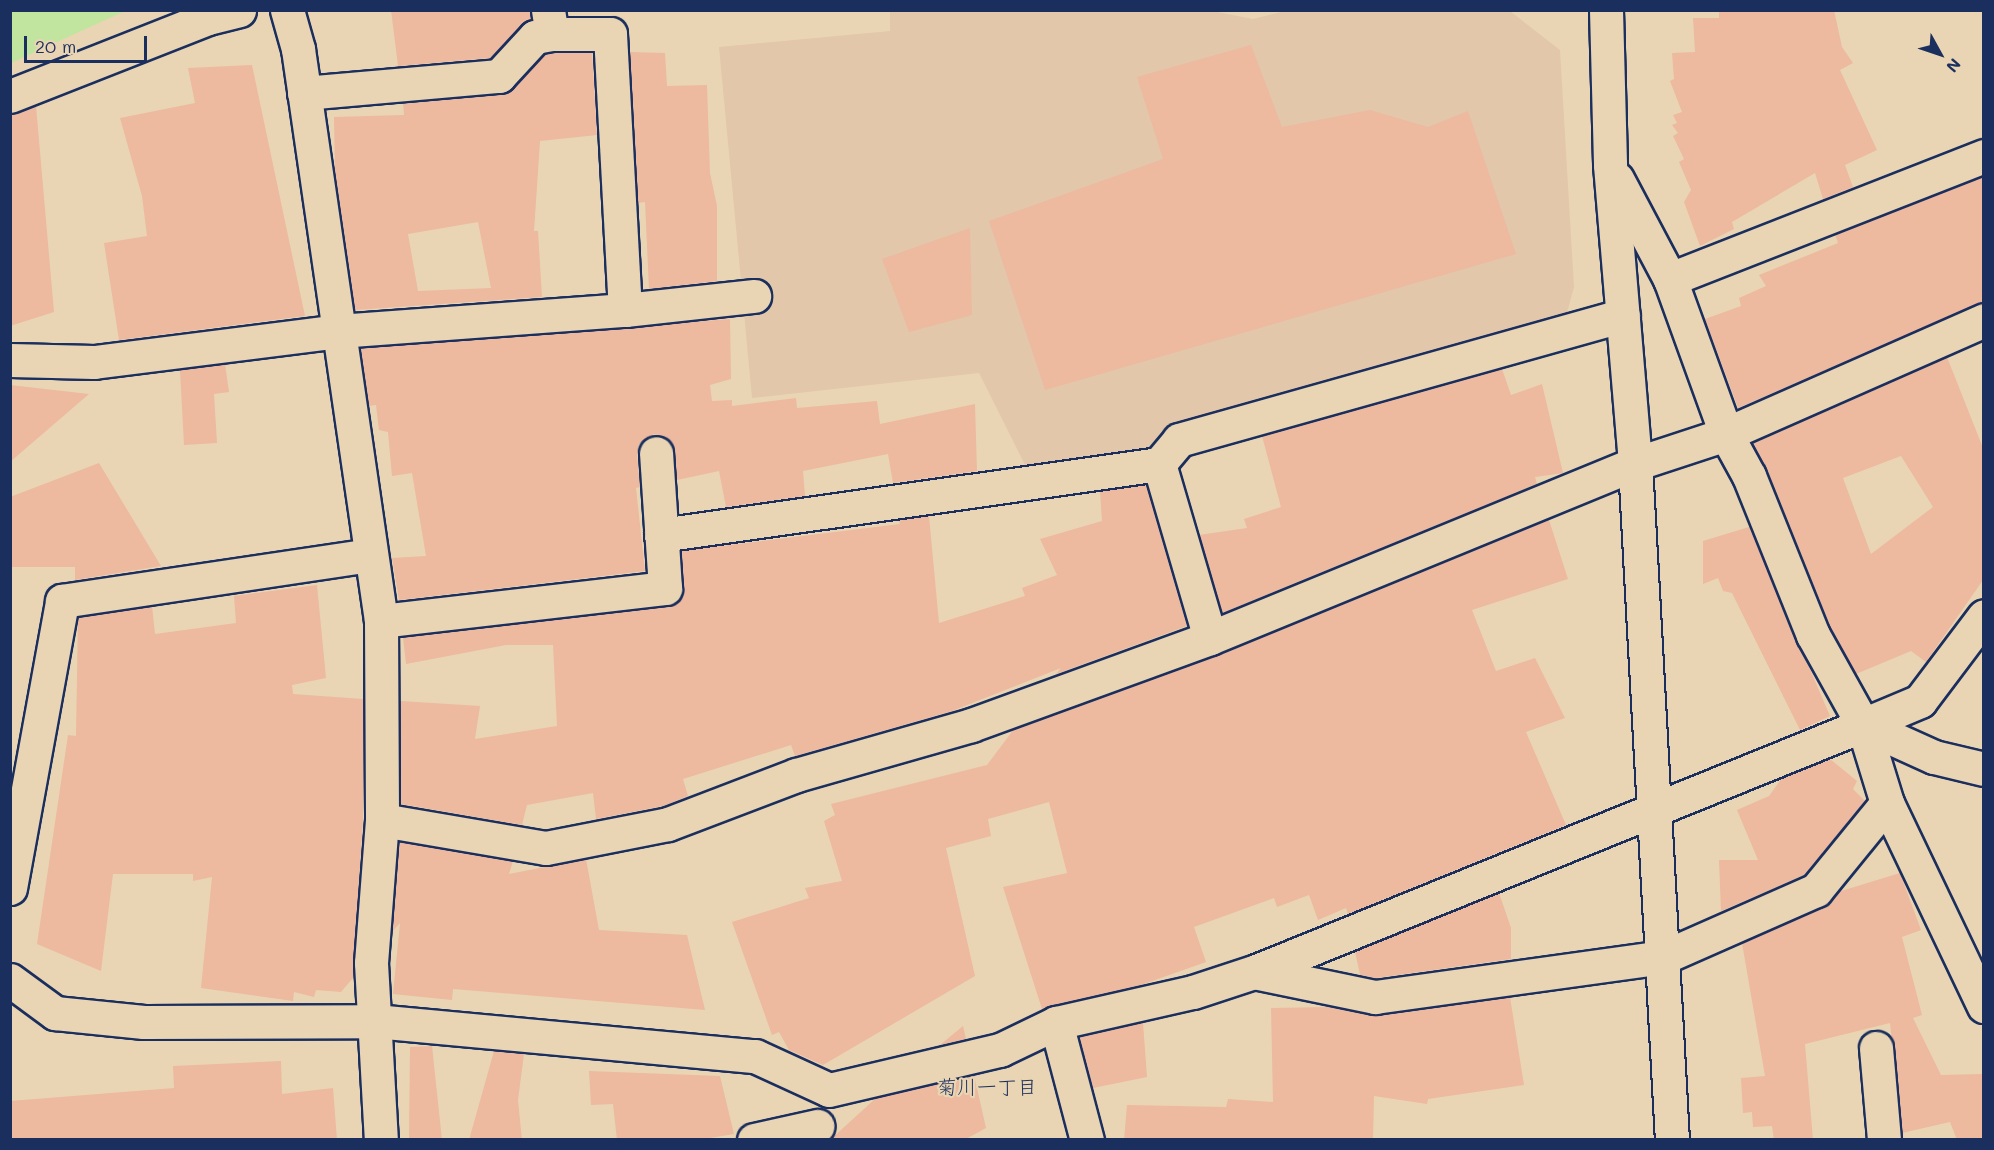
<!DOCTYPE html>
<html>
<head>
<meta charset="utf-8">
<style>
  body { margin:0 }
  #map { position:relative; width:1994px; height:1150px; overflow:hidden; background:#e9d5b3; font-family:Mali,"Klee One",sans-serif }
  div>[style] { position:absolute }
  .built>* { inset:0; background:#e2c7aa }
  .green>* { inset:0; background:#c1e59e }
  .building>* { inset:0; background:#edb99f }
  .roads { filter:drop-shadow(2px 0 #1b2f5e) drop-shadow(-2px 0 #1b2f5e) drop-shadow(0 2px #1b2f5e) drop-shadow(0 -2px #1b2f5e) }
  .minor>* { height:33px; margin:-16.5px; padding:0 16.5px; transform-origin:16.5px; border-radius:16.5px; background:#e9d5b3 }
  span { translate:-50% -50%; white-space:nowrap; text-align:center; line-height:1.15; -webkit-text-stroke:4.5px #e9d5b3; paint-order:stroke }
  .neighbourhood-label { font-size:20px; color:#1b2f5e }
  .frame { position:absolute; inset:0; border:12px solid #1b2f5e; pointer-events:none }
  .north { position:absolute; left:1910px; top:24px; width:60px; height:60px; -webkit-text-stroke:4px #e9d5b3; paint-order:stroke; rotate:130deg; font-size:16px; font-weight:700; line-height:24px; text-align:center; color:#1b2f5e }
  .north::after { content:''; display:block; margin:auto; width:21px; height:27px; background:#1b2f5e; clip-path:polygon(50% 0,100% 100%,50% 72%,0 100%) }
  .scale { position:absolute; left:24px; top:36px; width:123px; height:27px; box-sizing:border-box; border:3px solid #1b2f5e; border-top:0; padding-left:8px; font-size:18px; line-height:21px; white-space:nowrap; color:#1b2f5e; -webkit-text-stroke:4px #e9d5b3; paint-order:stroke }
</style>
</head>
<body>
<div id="map">
  <div class="built">
    <div style="clip-path:polygon(890px 10px,1207px 10px,1253px 19px,1289px 10px,1510px 11px,1560px 50px,1574px 287px,1565px 320px,1148px 454px,1027px 469px,979px 373px,752px 398px,719px 47px,890px 31px)"></div>
  </div>
  <div class="green">
    <div style="clip-path:polygon(11px 10px,125px 10px,125px 11px,11px 63px)"></div>
  </div>
  <div class="building">
    <div style="clip-path:polygon(391px 10px,530px 10px,531px 19px,490px 58px,398px 66px)"></div>
    <div style="clip-path:polygon(1719px 10px,1834px 10px,1842px 47px,1853px 63px,1840px 70px,1877px 150px,1845px 165px,1853px 187px,1823px 199px,1815px 173px,1732px 222px,1734px 229px,1700px 246px,1684px 202px,1691px 190px,1679px 162px,1684px 159px,1673px 136px,1678px 133px,1672px 125px,1677px 123px,1673px 115px,1682px 112px,1670px 81px,1674px 79px,1672px 53px,1695px 52px,1693px 18px,1719px 18px)"></div>
    <div style="clip-path:polygon(1251px 45px,1282px 127px,1370px 110px,1428px 127px,1468px 111px,1516px 254px,1045px 390px,989px 221px,1163px 159px,1137px 77px)"></div>
    <div style="clip-path:polygon(630px 52px,665px 53px,667px 86px,707px 85px,710px 173px,717px 206px,717px 281px,649px 289px,645px 202px,638px 203px)"></div>
    <div style="clip-path:polygon(evenodd,560px 53px,592px 53px,597px 135px,540px 141px,534px 231px,538px 231px,542px 297px,355px 310px,335px 171px,334px 117px,404px 115px,403px 103px,501px 95px,513px 89px,544px 54px,560px 53px,478px 222px,491px 288px,418px 291px,408px 234px,478px 222px)"></div>
    <div style="clip-path:polygon(252px 65px,305px 316px,119px 340px,104px 243px,147px 236px,142px 196px,120px 118px,195px 103px,188px 68px)"></div>
    <div style="clip-path:polygon(36px 106px,54px 312px,10px 326px,10px 114px)"></div>
    <div style="clip-path:polygon(1983px 176px,1983px 302px,1738px 408px,1705px 319px,1741px 306px,1739px 298px,1766px 286px,1759px 275px,1838px 243px,1835px 234px)"></div>
    <div style="clip-path:polygon(970px 228px,972px 315px,909px 332px,882px 259px)"></div>
    <div style="clip-path:polygon(730px 319px,731px 379px,710px 385px,712px 401px,732px 400px,732px 406px,796px 398px,797px 408px,877px 401px,880px 424px,975px 404px,977px 471px,893px 483px,888px 454px,803px 471px,805px 496px,726px 507px,719px 471px,677px 480px,672px 443px,654px 434px,639px 444px,637px 454px,640px 487px,636px 488px,645px 571px,399px 600px,392px 558px,426px 556px,412px 473px,392px 476px,388px 432px,379px 430px,376px 405px,369px 406px,360px 348px)"></div>
    <div style="clip-path:polygon(evenodd,1947px 357px,1983px 448px,1983px 580px,1926px 662px,1911px 651px,1856px 674px,1830px 627px,1752px 443px,1947px 357px,1901px 456px,1933px 507px,1871px 554px,1843px 478px,1901px 456px)"></div>
    <div style="clip-path:polygon(225px 364px,229px 392px,214px 394px,217px 443px,184px 445px,180px 370px)"></div>
    <div style="clip-path:polygon(1502px 369px,1511px 395px,1542px 384px,1563px 473px,1535px 477px,1537px 484px,1222px 613px,1199px 535px,1247px 528px,1244px 519px,1281px 507px,1262px 436px)"></div>
    <div style="clip-path:polygon(10px 385px,89px 394px,10px 462px)"></div>
    <div style="clip-path:polygon(99px 463px,161px 566px,75px 580px,75px 567px,10px 567px,10px 497px)"></div>
    <div style="clip-path:polygon(1146px 485px,1187px 626px,1056px 674px,1061px 668px,952px 711px,795px 756px,791px 745px,683px 779px,688px 796px,663px 806px,596px 819px,593px 793px,527px 805px,522px 825px,401px 804px,400px 701px,480px 706px,475px 739px,557px 726px,553px 645px,506px 645px,406px 664px,403px 637px,667px 607px,682px 595px,681px 551px,900px 524px,899px 520px,929px 516px,939px 623px,1025px 596px,1022px 588px,1057px 575px,1040px 539px,1102px 521px,1100px 491px)"></div>
    <div style="clip-path:polygon(1549px 520px,1568px 579px,1472px 610px,1496px 671px,1535px 658px,1565px 718px,1526px 732px,1566px 825px,1348px 914px,1346px 908px,1318px 920px,1309px 895px,1277px 907px,1274px 898px,1194px 927px,1206px 962px,1141px 985px,1042px 1009px,1003px 887px,1067px 873px,1049px 802px,988px 819px,991px 836px,946px 848px,975px 976px,823px 1065px,789px 1050px,779px 1032px,772px 1035px,732px 922px,809px 898px,805px 888px,842px 881px,824px 821px,835px 815px,831px 804px,987px 765px,1014px 729px,1217px 655px)"></div>
    <div style="clip-path:polygon(1749px 527px,1830px 716px,1800px 730px,1732px 593px,1723px 591px,1718px 578px,1703px 584px,1703px 541px)"></div>
    <div style="clip-path:polygon(317px 585px,326px 678px,292px 685px,293px 694px,363px 699px,363px 819px,353px 978px,341px 992px,316px 990px,314px 997px,294px 992px,293px 1001px,201px 988px,212px 877px,193px 881px,193px 874px,113px 874px,101px 971px,37px 944px,68px 735px,76px 736px,78px 618px,152px 606px,155px 634px,236px 623px,234px 596px)"></div>
    <div style="clip-path:polygon(1830px 759px,1857px 781px,1853px 789px,1865px 801px,1804px 875px,1721px 911px,1719px 860px,1758px 860px,1737px 810px,1769px 796px,1782px 778px)"></div>
    <div style="clip-path:polygon(399px 842px,513px 861px,509px 874px,586px 859px,599px 930px,687px 935px,705px 1010px,453px 989px,452px 1000px,393px 994px,400px 923px,392px 932px)"></div>
    <div style="clip-path:polygon(1900px 873px,1921px 930px,1902px 937px,1922px 1015px,1913px 1018px,1941px 1075px,1983px 1074px,1983px 1140px,1957px 1140px,1950px 1122px,1902px 1133px,1890px 1023px,1805px 1044px,1813px 1140px,1774px 1140px,1772px 1126px,1753px 1127px,1752px 1112px,1743px 1113px,1741px 1078px,1765px 1076px,1742px 943px,1824px 907px,1838px 892px)"></div>
    <div style="clip-path:polygon(1499px 893px,1511px 928px,1511px 959px,1376px 978px,1360px 975px,1355px 951px)"></div>
    <div style="clip-path:polygon(1510px 997px,1524px 1085px,1428px 1099px,1427px 1104px,1374px 1096px,1373px 1140px,1124px 1140px,1127px 1105px,1226px 1107px,1228px 1099px,1273px 1102px,1271px 1008px,1329px 1007px,1378px 1016px)"></div>
    <div style="clip-path:polygon(1143px 1023px,1147px 1077px,1093px 1088px,1080px 1037px)"></div>
    <div style="clip-path:polygon(963px 1026px,966px 1039px,940px 1045px)"></div>
    <div style="clip-path:polygon(432px 1046px,442px 1140px,409px 1140px,410px 1047px)"></div>
    <div style="clip-path:polygon(494px 1051px,524px 1054px,518px 1100px,522px 1140px,469px 1140px)"></div>
    <div style="clip-path:polygon(281px 1061px,282px 1094px,333px 1088px,337px 1140px,10px 1140px,10px 1101px,174px 1088px,173px 1066px)"></div>
    <div style="clip-path:polygon(589px 1071px,720px 1076px,734px 1134px,698px 1140px,617px 1140px,613px 1104px,591px 1105px)"></div>
    <div style="clip-path:polygon(974px 1075px,986px 1128px,964px 1140px,830px 1140px,876px 1098px)"></div>
  </div>
  <div class="roads">
    <div class="minor">
      <div style="left:287px;top:10px;width:41px;rotate:74.2deg"></div>
      <div style="left:298px;top:49px;width:578px;rotate:81.74deg"></div>
      <div style="left:381px;top:621px;width:199px;rotate:89.7deg"></div>
      <div style="left:382px;top:820px;width:143px;rotate:94.4deg"></div>
      <div style="left:371px;top:963px;width:177px;rotate:86.8deg"></div>
      <div style="left:548px;top:10px;width:24px;rotate:81deg"></div>
      <div style="left:552px;top:34px;width:58px"></div>
      <div style="left:610px;top:34px;width:276px;rotate:86.9deg"></div>
      <div style="left:1606px;top:10px;width:155px;rotate:88.5deg"></div>
      <div style="left:1610px;top:165px;width:300px;rotate:85.2deg"></div>
      <div style="left:1635px;top:464px;width:677px;rotate:86.87deg"></div>
      <div style="left:304px;top:93px;width:196px;rotate:-5deg"></div>
      <div style="left:499px;top:76px;width:53px;rotate:-47.3deg"></div>
      <div style="left:535px;top:37px;width:17px;rotate:-10deg"></div>
      <div style="left:10px;top:96px;width:213px;rotate:-21.5deg"></div>
      <div style="left:208px;top:18px;width:32px;rotate:-14deg"></div>
      <div style="left:1617px;top:179px;width:113px;rotate:62.1deg"></div>
      <div style="left:1670px;top:279px;width:165px;rotate:70.1deg"></div>
      <div style="left:1726px;top:434px;width:48px;rotate:61.3deg"></div>
      <div style="left:1749px;top:476px;width:171px;rotate:68.1deg"></div>
      <div style="left:1813px;top:635px;width:103px;rotate:60.9deg"></div>
      <div style="left:1863px;top:725px;width:82px;rotate:72.9deg"></div>
      <div style="left:1887px;top:803px;width:225px;rotate:64.5deg"></div>
      <div style="left:1670px;top:279px;width:337px;rotate:-21.4deg"></div>
      <div style="left:10px;top:360px;width:84px;rotate:1.4deg"></div>
      <div style="left:94px;top:362px;width:246px;rotate:-7.2deg"></div>
      <div style="left:338px;top:331px;width:288px;rotate:-4.2deg"></div>
      <div style="left:625px;top:310px;width:130px;rotate:-6.2deg"></div>
      <div style="left:661px;top:535px;width:503px;rotate:-8.11deg"></div>
      <div style="left:381px;top:621px;width:286px;rotate:-6.6deg"></div>
      <div style="left:665px;top:588px;width:135px;rotate:-93.8deg"></div>
      <div style="left:1210px;top:638px;width:181px;rotate:-106.3deg"></div>
      <div style="left:1159px;top:464px;width:31px;rotate:-50deg"></div>
      <div style="left:1179px;top:440px;width:461px;rotate:-15.7deg"></div>
      <div style="left:1863px;top:725px;width:78px;rotate:24.3deg"></div>
      <div style="left:1934px;top:757px;width:51px;rotate:13.5deg"></div>
      <div style="left:382px;top:820px;width:166px;rotate:9.7deg"></div>
      <div style="left:546px;top:848px;width:124px;rotate:-11.1deg"></div>
      <div style="left:668px;top:824px;width:137px;rotate:-20.9deg"></div>
      <div style="left:796px;top:775px;width:182px;rotate:-15.9deg"></div>
      <div style="left:971px;top:725px;width:254px;rotate:-20deg"></div>
      <div style="left:1210px;top:638px;width:459px;rotate:-22.3deg"></div>
      <div style="left:1635px;top:464px;width:96px;rotate:-18.2deg"></div>
      <div style="left:1726px;top:434px;width:282px;rotate:-23.8deg"></div>
      <div style="left:10px;top:888px;width:292px;rotate:-79.7deg"></div>
      <div style="left:62px;top:601px;width:312px;rotate:-8.5deg"></div>
      <div style="left:1254px;top:972px;width:124px;rotate:11.7deg"></div>
      <div style="left:1375px;top:997px;width:292px;rotate:-7.9deg"></div>
      <div style="left:1664px;top:957px;width:166px;rotate:-23.8deg"></div>
      <div style="left:1816px;top:890px;width:112px;rotate:-50.8deg"></div>
      <div style="left:10px;top:980px;width:56px;rotate:36.3deg"></div>
      <div style="left:55px;top:1013px;width:89px;rotate:5.8deg"></div>
      <div style="left:144px;top:1022px;width:231px;rotate:-0.2deg"></div>
      <div style="left:375px;top:1021px;width:382px;rotate:5.3deg"></div>
      <div style="left:755px;top:1056px;width:81px;rotate:24.7deg"></div>
      <div style="left:829px;top:1090px;width:176px;rotate:-13.2deg"></div>
      <div style="left:1000px;top:1050px;width:62px;rotate:-25.7deg"></div>
      <div style="left:1056px;top:1023px;width:140px;rotate:-12.8deg"></div>
      <div style="left:1193px;top:992px;width:64px;rotate:-18.2deg"></div>
      <div style="left:1254px;top:972px;width:657px;rotate:-22.08deg"></div>
      <div style="left:1863px;top:725px;width:62px;rotate:-22.8deg"></div>
      <div style="left:1920px;top:701px;width:106px;rotate:-53deg"></div>
      <div style="left:1056px;top:1023px;width:121px;rotate:75.2deg"></div>
      <div style="left:1876px;top:1048px;width:92px;rotate:85deg"></div>
      <div style="left:754px;top:1140px;width:65px;rotate:-12.5deg"></div>
    </div>
  </div>
  <div class="neighbourhood-label">
    <span style="left:987px;top:1086px">菊川一丁目</span>
  </div>
  <div class="frame"></div>
  <div class="north">N</div>
  <div class="scale">20 m</div>
</div>
</body>
</html>
